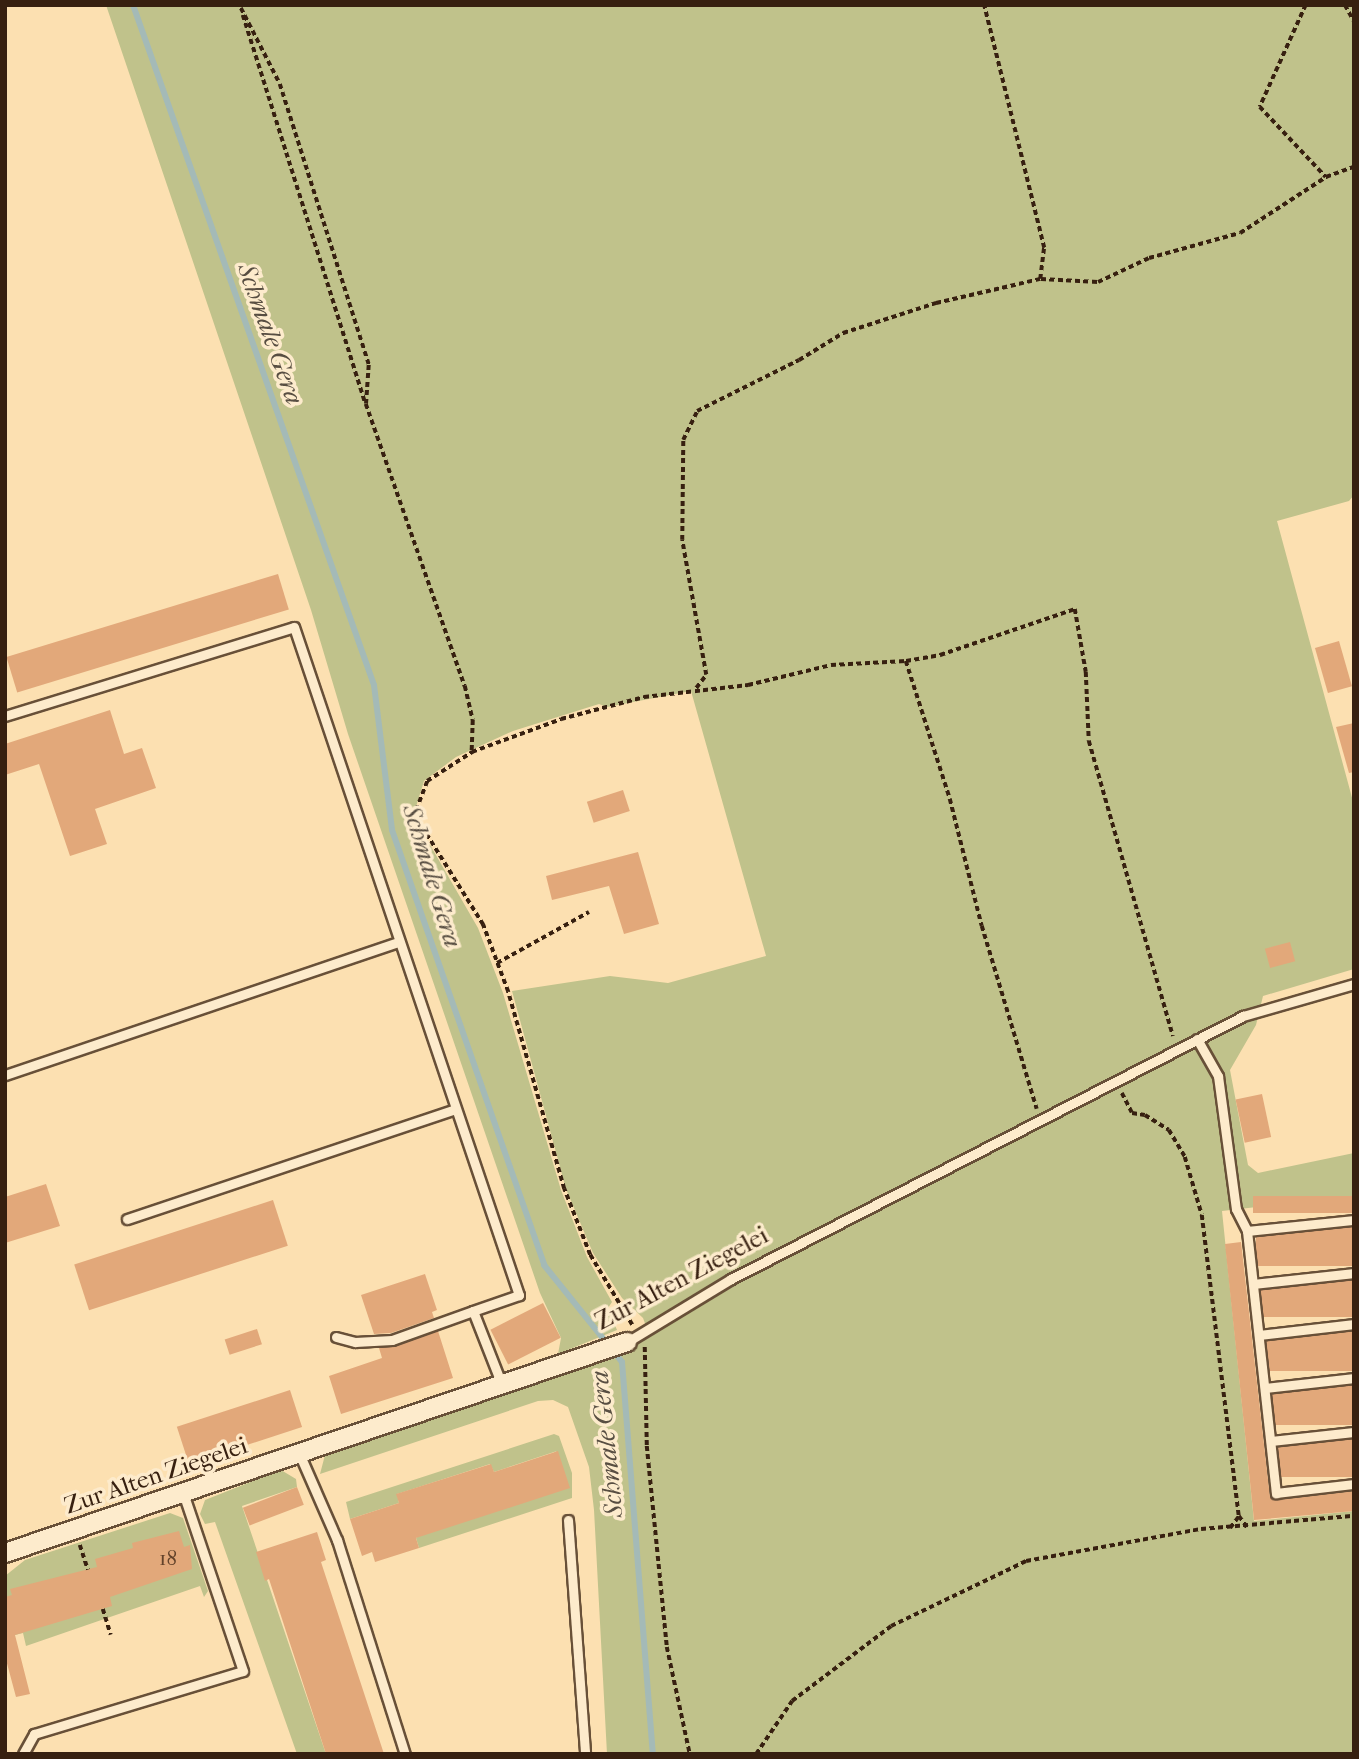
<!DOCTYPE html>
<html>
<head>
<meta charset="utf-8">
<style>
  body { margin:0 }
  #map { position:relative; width:1359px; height:1759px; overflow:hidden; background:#fce0b1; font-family:"IM FELL French Canon",serif }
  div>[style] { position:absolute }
  .green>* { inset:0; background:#c0c28b }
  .stream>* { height:6px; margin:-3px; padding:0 3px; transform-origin:3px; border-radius:3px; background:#a4bab7 }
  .building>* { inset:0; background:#e2a87a; transform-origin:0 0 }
  .path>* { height:3.5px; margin-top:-1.75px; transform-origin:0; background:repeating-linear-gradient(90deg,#372010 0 5px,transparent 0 8.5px) }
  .roads { filter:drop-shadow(2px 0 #685038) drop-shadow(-2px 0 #685038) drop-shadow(0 2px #685038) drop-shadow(0 -2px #685038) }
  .service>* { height:9px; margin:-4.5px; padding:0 4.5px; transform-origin:4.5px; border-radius:4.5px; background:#fdebcc }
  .minor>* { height:18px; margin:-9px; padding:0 9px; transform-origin:9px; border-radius:9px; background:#fdebcc }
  span { translate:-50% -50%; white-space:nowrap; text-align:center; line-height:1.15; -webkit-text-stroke:7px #fdebcc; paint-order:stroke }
  .number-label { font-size:21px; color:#62422a }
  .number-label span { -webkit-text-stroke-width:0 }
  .street-label { font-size:24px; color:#372010 }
  .water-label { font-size:26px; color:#584e42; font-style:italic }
  .frame { position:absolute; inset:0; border:7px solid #372010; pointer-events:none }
</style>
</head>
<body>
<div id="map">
  <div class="green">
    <div style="clip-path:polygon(106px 5px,1354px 5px,1354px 495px,1349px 501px,1277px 521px,1354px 805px,1354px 969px,1263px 996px,1256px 1025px,1230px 1070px,1248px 1165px,1258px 1173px,1354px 1153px,1354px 1196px,1222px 1211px,1254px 1521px,1354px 1511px,1354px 1754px,607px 1754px,594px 1510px,589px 1467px,568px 1407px,553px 1400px,538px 1401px,320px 1474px,325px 1455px,607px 1360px,650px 1337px,643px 1318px,622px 1298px,593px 1253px,566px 1189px,512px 991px,610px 976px,668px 983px,766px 956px,691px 691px,607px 707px,599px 704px,513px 731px,456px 757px,424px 781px,415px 810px,418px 824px,478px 928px,503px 993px,561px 1190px,587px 1257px,612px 1302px,608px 1308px,617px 1330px,558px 1354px,561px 1338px,540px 1293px,348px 734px,311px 610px)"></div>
    <div style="clip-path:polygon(554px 1434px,559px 1436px,572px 1473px,572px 1498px,419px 1548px,416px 1538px,557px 1451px,494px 1472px,490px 1464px,397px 1494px,399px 1503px,350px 1519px,346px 1502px)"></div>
    <div style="clip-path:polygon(281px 1470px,296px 1479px,297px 1487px,242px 1506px,326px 1754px,297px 1754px,215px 1522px,205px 1524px,200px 1514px,205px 1500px)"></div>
    <div style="clip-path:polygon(170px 1513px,183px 1518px,208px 1591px,204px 1597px,200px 1586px,26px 1646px,23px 1633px,11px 1636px,5px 1622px,5px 1576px,25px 1560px)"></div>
  </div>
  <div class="stream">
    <div style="left:133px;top:5px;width:721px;rotate:70.49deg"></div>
    <div style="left:374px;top:685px;width:146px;rotate:82.9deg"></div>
    <div style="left:392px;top:830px;width:461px;rotate:70.7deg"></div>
    <div style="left:544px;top:1265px;width:124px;rotate:51.2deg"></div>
    <div style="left:622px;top:1362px;width:393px;rotate:85.5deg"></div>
  </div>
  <div class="building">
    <div style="left:278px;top:574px;width:37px;height:284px;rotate:73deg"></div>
    <div style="left:1339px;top:641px;width:47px;height:25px;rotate:74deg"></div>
    <div style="clip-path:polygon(110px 710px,124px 754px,142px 748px,156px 788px,95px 809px,107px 844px,70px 856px,39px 764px,5px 775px,5px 744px)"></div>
    <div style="clip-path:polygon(1354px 723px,1354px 772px,1349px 773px,1336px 727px)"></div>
    <div style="left:623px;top:790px;width:22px;height:38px;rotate:72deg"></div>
    <div style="clip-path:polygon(638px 852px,659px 924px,624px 934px,609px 886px,552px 900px,546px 876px)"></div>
    <div style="left:1290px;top:942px;width:20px;height:26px;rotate:75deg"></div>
    <div style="left:1262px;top:1094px;width:44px;height:27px;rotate:78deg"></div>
    <div style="clip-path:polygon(46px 1184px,60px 1226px,5px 1243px,5px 1197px)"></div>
    <div style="left:1354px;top:1196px;width:17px;height:101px;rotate:90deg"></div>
    <div style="left:273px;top:1200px;width:48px;height:209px;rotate:72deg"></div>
    <div style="left:1354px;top:1227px;width:39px;height:98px;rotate:90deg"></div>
    <div style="clip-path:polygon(1241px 1242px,1270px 1497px,1277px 1500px,1354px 1491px,1354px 1511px,1254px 1520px,1225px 1244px)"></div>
    <div style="clip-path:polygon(425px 1274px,437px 1310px,432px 1312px,434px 1318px,391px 1333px,374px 1334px,361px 1295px)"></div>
    <div style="left:1354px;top:1280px;width:37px;height:94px;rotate:90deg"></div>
    <div style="left:543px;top:1303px;width:39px;height:59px;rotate:63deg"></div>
    <div style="left:257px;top:1329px;width:16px;height:34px;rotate:72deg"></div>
    <div style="clip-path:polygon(438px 1331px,453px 1378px,341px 1414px,329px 1376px,382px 1358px,379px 1348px)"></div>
    <div style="left:1354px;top:1331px;width:40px;height:89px;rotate:90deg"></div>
    <div style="left:1354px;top:1385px;width:40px;height:82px;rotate:90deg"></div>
    <div style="left:290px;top:1390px;width:39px;height:119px;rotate:72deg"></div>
    <div style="left:1354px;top:1439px;width:38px;height:76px;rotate:90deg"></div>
    <div style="clip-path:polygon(558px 1451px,570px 1488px,416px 1538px,419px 1548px,375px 1562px,372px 1552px,362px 1556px,350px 1519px,399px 1503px,396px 1494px,491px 1464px,494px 1472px)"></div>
    <div style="left:297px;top:1487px;width:19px;height:58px;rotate:69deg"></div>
    <div style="clip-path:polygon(179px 1531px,184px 1547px,190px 1545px,192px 1569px,110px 1597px,112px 1606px,15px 1635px,30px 1694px,16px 1697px,5px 1656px,5px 1597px,12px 1595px,10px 1589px,97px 1567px,95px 1559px,133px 1548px,132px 1543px)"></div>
    <div style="clip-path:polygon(317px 1532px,326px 1560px,321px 1562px,384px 1754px,326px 1754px,269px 1579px,265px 1581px,256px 1552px)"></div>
  </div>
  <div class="path">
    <div style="left:1306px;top:5px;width:112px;rotate:114.3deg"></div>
    <div style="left:1260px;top:107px;width:96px;rotate:46.7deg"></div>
    <div style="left:1345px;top:5px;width:18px;rotate:61deg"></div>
    <div style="left:241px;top:8px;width:85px;rotate:62.8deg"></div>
    <div style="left:280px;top:84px;width:295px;rotate:72.4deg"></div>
    <div style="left:369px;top:365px;width:39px;rotate:94deg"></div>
    <div style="left:366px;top:404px;width:299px;rotate:70.7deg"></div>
    <div style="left:465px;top:686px;width:35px;rotate:77deg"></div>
    <div style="left:473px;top:720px;width:31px;rotate:92deg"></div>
    <div style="left:243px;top:15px;width:406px;rotate:72.5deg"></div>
    <div style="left:1041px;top:279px;width:57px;rotate:3deg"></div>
    <div style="left:1098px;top:282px;width:56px;rotate:-25.2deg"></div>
    <div style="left:1149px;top:258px;width:94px;rotate:-15.4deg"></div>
    <div style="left:1240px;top:233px;width:103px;rotate:-33.1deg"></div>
    <div style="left:1326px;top:177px;width:30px;rotate:-20deg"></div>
    <div style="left:906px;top:661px;width:35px;rotate:-10deg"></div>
    <div style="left:940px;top:655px;width:143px;rotate:-18.8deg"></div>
    <div style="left:1075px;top:609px;width:64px;rotate:80.1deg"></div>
    <div style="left:1086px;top:672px;width:69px;rotate:87.5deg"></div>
    <div style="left:1089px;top:741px;width:307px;rotate:74.1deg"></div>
    <div style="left:696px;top:688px;width:16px;rotate:-52deg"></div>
    <div style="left:706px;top:675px;width:137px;rotate:-100.1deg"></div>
    <div style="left:682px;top:540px;width:100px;rotate:-89.4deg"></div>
    <div style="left:683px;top:440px;width:32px;rotate:-64deg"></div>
    <div style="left:697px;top:411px;width:114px;rotate:-26.6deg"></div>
    <div style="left:799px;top:360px;width:52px;rotate:-31.5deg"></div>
    <div style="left:843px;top:333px;width:98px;rotate:-17.9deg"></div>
    <div style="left:936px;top:303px;width:107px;rotate:-13deg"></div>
    <div style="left:1040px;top:279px;width:31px;rotate:-83deg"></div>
    <div style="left:1044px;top:248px;width:250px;rotate:-103.9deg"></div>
    <div style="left:497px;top:963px;width:105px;rotate:-29deg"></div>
    <div style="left:1122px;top:1093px;width:22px;rotate:63deg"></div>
    <div style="left:1132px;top:1113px;width:13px;rotate:9deg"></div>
    <div style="left:1145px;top:1115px;width:28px;rotate:32deg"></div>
    <div style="left:1169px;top:1130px;width:31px;rotate:59deg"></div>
    <div style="left:1185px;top:1157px;width:60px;rotate:73.7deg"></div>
    <div style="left:1202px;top:1215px;width:303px;rotate:83deg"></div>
    <div style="left:1239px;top:1516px;width:14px;rotate:54deg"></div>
    <div style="left:632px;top:1325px;width:82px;rotate:-121deg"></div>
    <div style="left:590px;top:1255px;width:71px;rotate:-111.5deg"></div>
    <div style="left:564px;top:1189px;width:205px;rotate:-105.9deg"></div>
    <div style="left:508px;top:992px;width:72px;rotate:-110.5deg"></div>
    <div style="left:483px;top:925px;width:119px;rotate:-122deg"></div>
    <div style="left:420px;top:824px;width:15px;rotate:-106deg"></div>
    <div style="left:416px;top:810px;width:31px;rotate:-69deg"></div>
    <div style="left:427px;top:781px;width:54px;rotate:-32.8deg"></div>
    <div style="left:472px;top:752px;width:95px;rotate:-20.3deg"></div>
    <div style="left:561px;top:719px;width:86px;rotate:-14.8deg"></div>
    <div style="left:644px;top:697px;width:105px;rotate:-6.6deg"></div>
    <div style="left:748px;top:685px;width:85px;rotate:-13.5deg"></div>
    <div style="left:831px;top:665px;width:75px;rotate:-3.1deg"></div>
    <div style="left:906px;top:661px;width:145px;rotate:72.3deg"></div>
    <div style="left:950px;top:799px;width:131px;rotate:75.9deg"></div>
    <div style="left:982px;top:926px;width:191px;rotate:73.3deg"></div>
    <div style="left:645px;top:1347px;width:99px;rotate:88.8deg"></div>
    <div style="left:647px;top:1446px;width:202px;rotate:84.3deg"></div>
    <div style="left:667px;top:1647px;width:109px;rotate:77.9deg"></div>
    <div style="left:1230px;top:1528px;width:15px;rotate:-53deg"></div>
    <div style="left:80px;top:1545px;width:26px;rotate:72deg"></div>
    <div style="left:103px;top:1609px;width:27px;rotate:73deg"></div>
    <div style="left:756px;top:1754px;width:64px;rotate:-55.8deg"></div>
    <div style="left:792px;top:1701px;width:124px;rotate:-37.1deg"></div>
    <div style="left:891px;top:1626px;width:150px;rotate:-25.7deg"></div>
    <div style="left:1026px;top:1561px;width:178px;rotate:-10.4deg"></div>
    <div style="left:1201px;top:1529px;width:154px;rotate:-4.9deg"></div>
  </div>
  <div class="roads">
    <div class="service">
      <div style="left:5px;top:716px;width:302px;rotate:-17.1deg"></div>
      <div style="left:294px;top:627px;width:705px;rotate:71.39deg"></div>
      <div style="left:519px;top:1295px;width:49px;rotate:160.8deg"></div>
      <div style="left:473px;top:1311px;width:79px;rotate:68.6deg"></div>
      <div style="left:1197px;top:1039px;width:43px;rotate:60.4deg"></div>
      <div style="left:1218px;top:1076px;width:134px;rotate:82.3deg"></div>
      <div style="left:1236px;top:1209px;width:25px;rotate:63deg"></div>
      <div style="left:1247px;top:1231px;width:264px;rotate:83.7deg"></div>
      <div style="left:1276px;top:1493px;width:79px;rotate:-6.6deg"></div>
      <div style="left:5px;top:1075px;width:416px;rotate:-18.7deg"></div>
      <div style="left:127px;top:1219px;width:346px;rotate:-18.5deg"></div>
      <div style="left:1247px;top:1231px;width:108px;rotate:-5.9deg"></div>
      <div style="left:1253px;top:1284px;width:102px;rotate:-6.2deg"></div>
      <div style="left:1259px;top:1335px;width:96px;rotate:-6.6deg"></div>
      <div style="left:336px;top:1337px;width:20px;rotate:15deg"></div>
      <div style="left:355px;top:1342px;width:37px;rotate:-3deg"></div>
      <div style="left:392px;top:1340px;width:86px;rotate:-19.7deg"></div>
      <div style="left:627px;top:1342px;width:122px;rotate:-31.2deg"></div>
      <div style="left:731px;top:1279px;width:576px;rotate:-27.19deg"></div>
      <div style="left:1243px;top:1016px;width:116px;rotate:-16.1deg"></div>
      <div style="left:1265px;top:1388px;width:90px;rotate:-6.4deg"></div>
      <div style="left:1271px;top:1441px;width:83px;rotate:-6.2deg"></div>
      <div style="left:299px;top:1453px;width:95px;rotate:66.4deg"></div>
      <div style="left:337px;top:1540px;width:225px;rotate:72.4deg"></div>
      <div style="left:568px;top:1520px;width:235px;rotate:85.8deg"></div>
      <div style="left:23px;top:1754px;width:23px;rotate:-61deg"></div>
      <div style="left:34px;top:1734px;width:218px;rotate:-16.8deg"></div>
      <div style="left:243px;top:1671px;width:188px;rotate:-108.6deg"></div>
    </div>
    <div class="minor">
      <div style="left:5px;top:1553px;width:657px;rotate:-18.74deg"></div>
    </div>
  </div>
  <div class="number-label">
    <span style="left:168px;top:1558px">18</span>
  </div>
  <div class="street-label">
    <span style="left:682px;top:1279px;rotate:-28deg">Zur Alten Ziegelei</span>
    <span style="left:156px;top:1476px;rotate:-19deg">Zur Alten Ziegelei</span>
  </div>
  <div class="water-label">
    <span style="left:270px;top:334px;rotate:70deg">Schmale Gera</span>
    <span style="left:432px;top:876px;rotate:73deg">Schmale Gera</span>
    <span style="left:607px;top:1444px;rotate:-96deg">Schmale Gera</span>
  </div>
  <div class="frame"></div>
</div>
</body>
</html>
